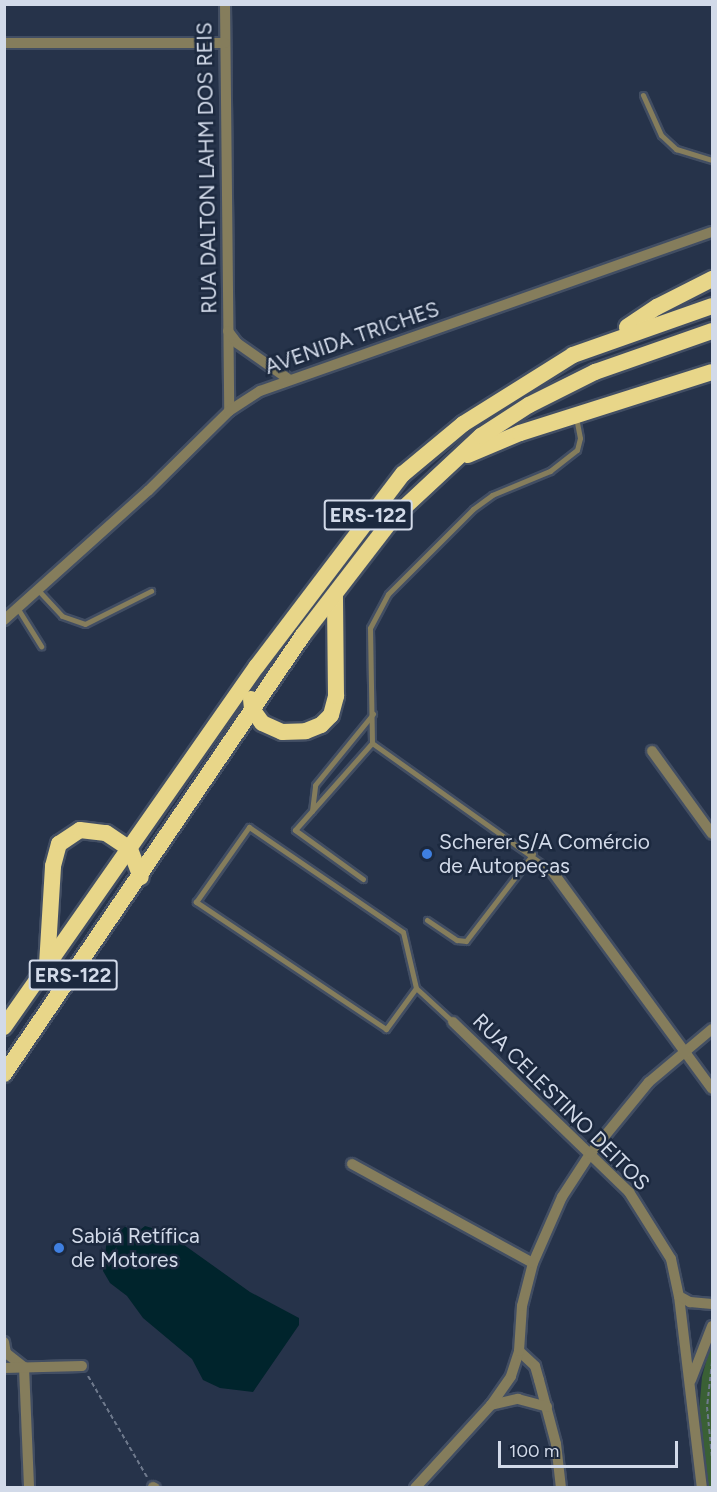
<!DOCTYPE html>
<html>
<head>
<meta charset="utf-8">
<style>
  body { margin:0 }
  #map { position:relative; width:717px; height:1492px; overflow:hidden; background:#26334a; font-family:Figtree,sans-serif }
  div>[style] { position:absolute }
  .green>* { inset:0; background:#3a6035 }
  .water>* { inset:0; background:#00242c }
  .path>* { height:2px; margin-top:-1px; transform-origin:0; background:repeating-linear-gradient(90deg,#6f7a8d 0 4.5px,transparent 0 7.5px) }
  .roads { filter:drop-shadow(2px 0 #424e63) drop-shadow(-2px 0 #424e63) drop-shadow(0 2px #424e63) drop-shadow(0 -2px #424e63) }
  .service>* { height:5px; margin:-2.5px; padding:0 2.5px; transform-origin:2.5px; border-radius:2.5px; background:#857d5c }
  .minor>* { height:10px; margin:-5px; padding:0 5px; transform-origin:5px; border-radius:5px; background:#857d5c }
  .trunk>* { height:16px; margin:-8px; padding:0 8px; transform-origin:8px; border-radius:8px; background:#e8d689 }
  .dots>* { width:16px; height:16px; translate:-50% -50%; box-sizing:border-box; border:3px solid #1c293f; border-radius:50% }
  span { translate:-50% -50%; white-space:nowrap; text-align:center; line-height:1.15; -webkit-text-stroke:5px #1c293f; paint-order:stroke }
  .shield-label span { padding:2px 4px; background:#1c293f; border:2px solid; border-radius:4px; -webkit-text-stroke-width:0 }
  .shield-label { font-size:20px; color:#d2dae9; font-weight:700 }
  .street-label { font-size:21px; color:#d2dae9 }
  .poi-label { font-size:21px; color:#d2dae9 }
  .left { translate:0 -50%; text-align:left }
  .frame { position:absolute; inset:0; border:6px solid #d2dae9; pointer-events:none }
  .scale { position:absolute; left:498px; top:1441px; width:180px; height:27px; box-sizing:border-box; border:3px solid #d2dae9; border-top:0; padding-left:8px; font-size:18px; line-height:21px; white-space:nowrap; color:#d2dae9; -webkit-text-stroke:4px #1c293f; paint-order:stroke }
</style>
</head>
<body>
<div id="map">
  <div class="green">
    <div style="clip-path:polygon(712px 1339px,712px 1488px,708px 1487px,699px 1412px,702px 1377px)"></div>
  </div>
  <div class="water">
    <div style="clip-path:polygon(124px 1226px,136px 1233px,145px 1226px,166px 1232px,250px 1292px,299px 1318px,299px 1325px,253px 1392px,220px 1388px,203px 1380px,192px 1359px,143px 1318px,127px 1296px,110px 1283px,103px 1271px,107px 1239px,115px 1228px)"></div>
  </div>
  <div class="path">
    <div style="left:712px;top:1362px;width:45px;rotate:96.3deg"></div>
    <div style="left:707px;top:1407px;width:51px;rotate:84.4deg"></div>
    <div style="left:88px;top:1376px;width:117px;rotate:59.7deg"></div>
  </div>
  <div class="roads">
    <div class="service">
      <div style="left:643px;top:95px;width:44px;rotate:65.8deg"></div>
      <div style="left:661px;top:135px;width:21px;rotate:43deg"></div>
      <div style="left:676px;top:149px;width:38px;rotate:17deg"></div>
      <div style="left:38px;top:590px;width:35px;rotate:47deg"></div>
      <div style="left:62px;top:616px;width:24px;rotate:19deg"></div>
      <div style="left:85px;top:624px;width:74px;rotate:-26.6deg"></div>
      <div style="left:18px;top:609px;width:44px;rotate:58.1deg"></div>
      <div style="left:372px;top:743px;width:221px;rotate:35.4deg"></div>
      <div style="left:312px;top:811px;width:26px;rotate:-83deg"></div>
      <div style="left:315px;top:785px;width:92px;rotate:-50.8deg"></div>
      <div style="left:363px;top:879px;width:84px;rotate:-144.2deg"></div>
      <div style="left:295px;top:830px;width:116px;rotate:-48.5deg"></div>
      <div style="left:372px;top:743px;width:115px;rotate:-91deg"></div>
      <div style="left:370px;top:628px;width:38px;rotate:-62deg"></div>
      <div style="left:388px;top:594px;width:120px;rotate:-45deg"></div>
      <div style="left:473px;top:509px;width:24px;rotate:-36deg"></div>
      <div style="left:492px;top:495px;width:63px;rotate:-22.5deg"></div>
      <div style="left:550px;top:471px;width:34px;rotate:-38deg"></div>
      <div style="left:577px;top:450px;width:12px;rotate:-76deg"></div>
      <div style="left:580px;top:438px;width:20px;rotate:-101deg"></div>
      <div style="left:427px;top:920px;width:36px;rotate:34deg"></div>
      <div style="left:457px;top:940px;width:9px;rotate:6deg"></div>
      <div style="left:466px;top:941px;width:110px;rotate:-52.4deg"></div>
      <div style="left:416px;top:988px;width:51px;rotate:126.2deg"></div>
      <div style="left:386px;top:1029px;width:229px;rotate:-146.2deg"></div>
      <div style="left:196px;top:902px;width:92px;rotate:-54.8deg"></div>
      <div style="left:249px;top:827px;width:186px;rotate:34.3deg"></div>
      <div style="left:403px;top:932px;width:57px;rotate:76.9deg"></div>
      <div style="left:416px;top:988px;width:50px;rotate:42.6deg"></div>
    </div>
    <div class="minor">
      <div style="left:225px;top:4px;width:407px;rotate:89.4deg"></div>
      <div style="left:4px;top:43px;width:221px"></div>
      <div style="left:228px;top:331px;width:15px;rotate:53deg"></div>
      <div style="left:237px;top:343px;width:61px;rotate:35deg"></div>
      <div style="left:4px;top:620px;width:193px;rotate:-41.9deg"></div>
      <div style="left:148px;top:491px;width:114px;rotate:-44.6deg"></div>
      <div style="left:229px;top:411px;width:37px;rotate:-33deg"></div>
      <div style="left:260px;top:391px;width:479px;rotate:-19.4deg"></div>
      <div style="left:652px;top:751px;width:102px;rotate:54.1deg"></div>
      <div style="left:552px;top:871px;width:270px;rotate:53.7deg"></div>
      <div style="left:453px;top:1022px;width:245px;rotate:44deg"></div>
      <div style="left:629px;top:1192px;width:79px;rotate:57.9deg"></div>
      <div style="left:671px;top:1259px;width:38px;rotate:78deg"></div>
      <div style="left:679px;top:1296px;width:193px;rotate:83.2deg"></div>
      <div style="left:352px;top:1164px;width:206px;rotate:28.7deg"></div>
      <div style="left:679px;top:1296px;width:13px;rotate:29deg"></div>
      <div style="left:690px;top:1302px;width:22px;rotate:5deg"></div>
      <div style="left:4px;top:1342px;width:11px;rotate:80deg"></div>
      <div style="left:6px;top:1353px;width:23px;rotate:38deg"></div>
      <div style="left:24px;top:1367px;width:121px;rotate:87.6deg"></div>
      <div style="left:519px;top:1351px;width:22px;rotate:43deg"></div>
      <div style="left:535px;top:1366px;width:15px;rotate:74deg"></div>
      <div style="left:539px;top:1380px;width:66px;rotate:75.1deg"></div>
      <div style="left:556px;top:1444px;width:44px;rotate:83.5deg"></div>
      <div style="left:4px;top:1368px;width:78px;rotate:-1.5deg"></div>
      <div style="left:691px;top:1380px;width:58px;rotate:-68.7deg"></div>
      <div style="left:491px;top:1405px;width:28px;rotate:-13deg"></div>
      <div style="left:518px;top:1399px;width:30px;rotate:15deg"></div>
      <div style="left:153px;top:1487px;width:2px;rotate:27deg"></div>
      <div style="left:415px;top:1488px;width:113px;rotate:-47.5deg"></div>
      <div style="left:491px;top:1405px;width:35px;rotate:-55deg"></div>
      <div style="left:511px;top:1376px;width:26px;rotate:-72deg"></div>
      <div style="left:519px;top:1351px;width:45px;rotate:-86.2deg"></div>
      <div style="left:522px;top:1306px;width:44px;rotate:-75.7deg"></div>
      <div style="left:533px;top:1263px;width:72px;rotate:-66.3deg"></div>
      <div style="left:562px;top:1197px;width:51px;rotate:-56.9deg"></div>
      <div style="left:590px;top:1154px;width:93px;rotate:-50.7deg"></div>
      <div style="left:649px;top:1082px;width:82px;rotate:-40.1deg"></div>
    </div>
    <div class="trunk">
      <div style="left:627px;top:327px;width:36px;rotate:-34deg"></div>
      <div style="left:657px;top:307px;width:62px;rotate:-27deg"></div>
      <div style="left:468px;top:455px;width:56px;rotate:-22.9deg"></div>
      <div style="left:520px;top:433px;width:201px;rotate:-17.6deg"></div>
      <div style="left:251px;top:699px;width:10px;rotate:84deg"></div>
      <div style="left:252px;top:709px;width:17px;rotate:54deg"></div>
      <div style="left:262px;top:723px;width:22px;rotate:24deg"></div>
      <div style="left:282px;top:732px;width:24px;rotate:-2deg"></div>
      <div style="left:306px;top:731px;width:16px;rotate:-22deg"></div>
      <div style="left:321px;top:725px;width:14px;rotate:-45deg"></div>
      <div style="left:331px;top:715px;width:20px;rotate:-75deg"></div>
      <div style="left:336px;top:696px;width:100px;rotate:-90.6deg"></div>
      <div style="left:47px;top:965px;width:99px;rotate:-86.5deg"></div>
      <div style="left:53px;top:866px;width:23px;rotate:-75deg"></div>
      <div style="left:59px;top:844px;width:25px;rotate:-34deg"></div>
      <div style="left:80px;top:830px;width:26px;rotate:7deg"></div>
      <div style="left:106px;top:833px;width:29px;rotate:34deg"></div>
      <div style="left:130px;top:849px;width:30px;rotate:69deg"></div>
      <div style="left:4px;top:1027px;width:441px;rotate:-55deg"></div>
      <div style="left:257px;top:666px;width:241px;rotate:-52.8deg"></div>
      <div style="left:403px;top:474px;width:78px;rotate:-39.8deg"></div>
      <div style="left:463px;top:424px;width:130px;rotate:-32.1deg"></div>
      <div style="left:573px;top:355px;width:147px;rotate:-19.4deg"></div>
      <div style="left:4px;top:1074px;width:531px;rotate:-55.74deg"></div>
      <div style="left:303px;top:635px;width:149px;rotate:-52.4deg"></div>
      <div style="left:394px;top:517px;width:119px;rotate:-43deg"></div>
      <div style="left:481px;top:436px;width:57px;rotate:-32.9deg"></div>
      <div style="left:529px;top:405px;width:74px;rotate:-26.6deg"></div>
      <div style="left:595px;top:372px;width:124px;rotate:-19.3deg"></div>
    </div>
  </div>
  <div class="dots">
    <div style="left:427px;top:854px;background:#3f7fe0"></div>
    <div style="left:59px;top:1248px;background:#3f7fe0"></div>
  </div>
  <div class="shield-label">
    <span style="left:368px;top:515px">ERS-122</span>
    <span style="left:73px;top:975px">ERS-122</span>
  </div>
  <div class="street-label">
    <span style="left:207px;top:168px;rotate:-91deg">RUA DALTON LAHM DOS REIS</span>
    <span style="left:352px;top:338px;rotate:-19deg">AVENIDA TRICHES</span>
    <span style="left:561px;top:1102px;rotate:45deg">RUA CELESTINO DEITOS</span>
  </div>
  <div class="poi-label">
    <span class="left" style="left:439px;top:854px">Scherer S/A Comércio<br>de Autopeças</span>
    <span class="left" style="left:71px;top:1248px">Sabiá Retífica<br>de Motores</span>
  </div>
  <div class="frame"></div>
  <div class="scale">100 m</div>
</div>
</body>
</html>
